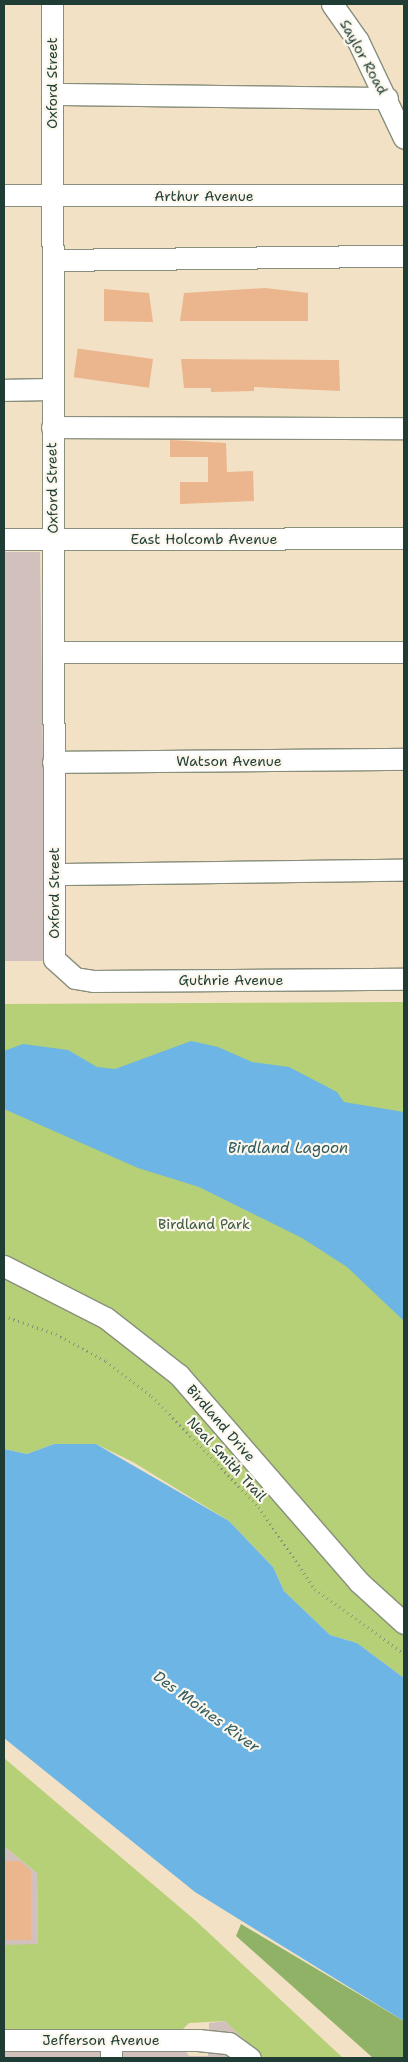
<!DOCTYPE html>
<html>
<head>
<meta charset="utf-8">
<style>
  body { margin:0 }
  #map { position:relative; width:408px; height:2062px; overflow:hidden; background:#f2e1c4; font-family:"Shantell Sans",sans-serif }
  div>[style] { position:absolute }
  .industrial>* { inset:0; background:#d1c0bc }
  .green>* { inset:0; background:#b5d076 }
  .forest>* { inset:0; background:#90b267 }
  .water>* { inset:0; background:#6db5e4 }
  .building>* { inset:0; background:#ebb58d; transform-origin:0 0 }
  .path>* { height:2.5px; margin-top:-1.25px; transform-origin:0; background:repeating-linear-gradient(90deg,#888f7c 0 1px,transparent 0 5px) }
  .roads { filter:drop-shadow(1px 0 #888f7c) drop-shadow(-1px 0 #888f7c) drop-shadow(0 1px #888f7c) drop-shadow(0 -1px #888f7c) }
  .minor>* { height:21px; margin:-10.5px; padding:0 10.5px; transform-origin:10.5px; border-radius:10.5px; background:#fff }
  span { translate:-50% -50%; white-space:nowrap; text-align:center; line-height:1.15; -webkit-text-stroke:4.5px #fbf7ec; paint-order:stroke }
  .street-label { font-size:14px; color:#1f3d34 }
  .park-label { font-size:14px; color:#3d5a41 }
  .water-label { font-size:15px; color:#325b60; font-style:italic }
  .frame { position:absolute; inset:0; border:5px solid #1f3d34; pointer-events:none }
</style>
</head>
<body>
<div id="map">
  <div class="industrial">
    <div style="clip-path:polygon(4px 552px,40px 552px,46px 961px,4px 961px)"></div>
    <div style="clip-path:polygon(4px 1846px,37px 1873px,38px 1945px,4px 1945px)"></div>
    <div style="clip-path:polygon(225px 2021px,264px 2058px,4px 2058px,4px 2050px,185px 2050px,189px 2056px,208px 2056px,209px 2023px)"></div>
  </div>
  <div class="green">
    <div style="clip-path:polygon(404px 1002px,404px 1678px,357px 1643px,330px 1635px,284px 1591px,273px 1567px,229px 1521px,133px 1462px,96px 1444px,54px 1444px,27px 1454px,4px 1449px,4px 1004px)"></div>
    <div style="clip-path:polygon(4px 1758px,196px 1921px,343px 2058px,264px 2058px,225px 2021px,189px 2023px,183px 2029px,4px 2030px,4px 1945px,38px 1944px,37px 1873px,4px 1846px)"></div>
  </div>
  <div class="forest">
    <div style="clip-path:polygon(241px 1924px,404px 2021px,404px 2058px,373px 2058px,236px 1936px)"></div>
  </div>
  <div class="water">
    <div style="clip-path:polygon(191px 1041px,218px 1047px,252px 1062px,289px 1067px,337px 1092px,344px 1102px,404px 1112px,404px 1321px,347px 1267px,302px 1238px,199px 1187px,138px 1168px,4px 1109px,4px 1051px,23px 1044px,68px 1050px,97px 1067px,115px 1069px)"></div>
    <div style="clip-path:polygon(54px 1444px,96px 1444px,229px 1521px,273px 1567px,284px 1591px,330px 1635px,357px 1643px,404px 1678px,404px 2021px,195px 1892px,4px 1738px,4px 1449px,27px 1454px)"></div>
  </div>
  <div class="building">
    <div style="clip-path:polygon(265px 288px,308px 293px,308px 321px,180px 321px,184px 293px)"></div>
    <div style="clip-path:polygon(104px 289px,149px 293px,153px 322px,104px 321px)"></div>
    <div style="left:153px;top:359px;width:29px;height:76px;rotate:98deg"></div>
    <div style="clip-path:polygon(181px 359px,339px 360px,340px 391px,254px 387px,254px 391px,211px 392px,211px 388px,184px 388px)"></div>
    <div style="clip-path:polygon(170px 440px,226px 443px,227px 472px,253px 471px,254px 501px,180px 504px,180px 482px,208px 482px,208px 457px,170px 457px)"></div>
    <div style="clip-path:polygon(4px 1861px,20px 1861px,31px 1871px,31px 1940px,4px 1940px)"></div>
  </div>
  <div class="path">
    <div style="left:4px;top:1316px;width:55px;rotate:19.1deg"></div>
    <div style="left:56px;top:1334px;width:57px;rotate:28.4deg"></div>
    <div style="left:106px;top:1361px;width:58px;rotate:37.3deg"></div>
    <div style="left:152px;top:1396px;width:154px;rotate:46.1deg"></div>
    <div style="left:259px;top:1507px;width:99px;rotate:55.7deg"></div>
    <div style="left:315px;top:1589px;width:110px;rotate:36.1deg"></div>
  </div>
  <div class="roads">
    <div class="minor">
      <div style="left:52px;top:4px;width:955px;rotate:89.88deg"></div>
      <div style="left:54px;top:959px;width:28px;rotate:42deg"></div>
      <div style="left:75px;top:978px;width:18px;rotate:9deg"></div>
      <div style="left:93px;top:981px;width:311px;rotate:-0.4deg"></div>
      <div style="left:332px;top:4px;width:45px;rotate:54.9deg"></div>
      <div style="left:358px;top:41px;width:107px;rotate:64.6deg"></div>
      <div style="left:52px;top:94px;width:335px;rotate:0.7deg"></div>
      <div style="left:4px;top:195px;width:400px"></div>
      <div style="left:53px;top:260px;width:351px;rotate:-0.7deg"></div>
      <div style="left:4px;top:390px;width:48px;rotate:-1.2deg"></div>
      <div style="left:52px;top:427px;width:352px;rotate:0.2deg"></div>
      <div style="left:4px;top:539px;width:400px;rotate:-0.1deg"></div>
      <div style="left:53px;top:652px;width:351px"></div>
      <div style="left:53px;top:762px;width:351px;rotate:-0.5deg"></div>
      <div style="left:54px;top:874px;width:350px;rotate:-0.7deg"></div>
      <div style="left:4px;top:1266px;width:114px;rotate:27deg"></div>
      <div style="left:106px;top:1318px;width:93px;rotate:38deg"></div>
      <div style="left:179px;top:1375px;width:274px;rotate:49deg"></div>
      <div style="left:359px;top:1582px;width:61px;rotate:42.3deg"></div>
      <div style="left:4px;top:2040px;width:194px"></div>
      <div style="left:198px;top:2040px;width:31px;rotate:6deg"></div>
      <div style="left:229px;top:2043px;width:26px;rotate:36deg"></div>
      <div style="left:111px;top:2040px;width:18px;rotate:90deg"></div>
    </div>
  </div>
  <div class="street-label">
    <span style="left:364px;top:57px;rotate:61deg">Saylor Road</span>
    <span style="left:52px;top:83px;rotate:-90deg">Oxford Street</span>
    <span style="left:204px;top:196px">Arthur Avenue</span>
    <span style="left:52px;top:488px;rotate:-91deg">Oxford Street</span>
    <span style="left:204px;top:539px">East Holcomb Avenue</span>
    <span style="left:229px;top:761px">Watson Avenue</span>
    <span style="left:54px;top:893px;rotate:-90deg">Oxford Street</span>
    <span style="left:231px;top:980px">Guthrie Avenue</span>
    <span style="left:221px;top:1423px;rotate:49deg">Birdland Drive</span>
    <span style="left:227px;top:1459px;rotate:47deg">Neal Smith Trail</span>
    <span style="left:101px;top:2040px">Jefferson Avenue</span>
  </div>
  <div class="park-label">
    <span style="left:204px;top:1224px">Birdland Park</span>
  </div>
  <div class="water-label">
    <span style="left:288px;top:1149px">Birdland Lagoon</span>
    <span style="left:206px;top:1712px;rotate:36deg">Des Moines River</span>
  </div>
  <div class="frame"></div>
</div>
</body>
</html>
